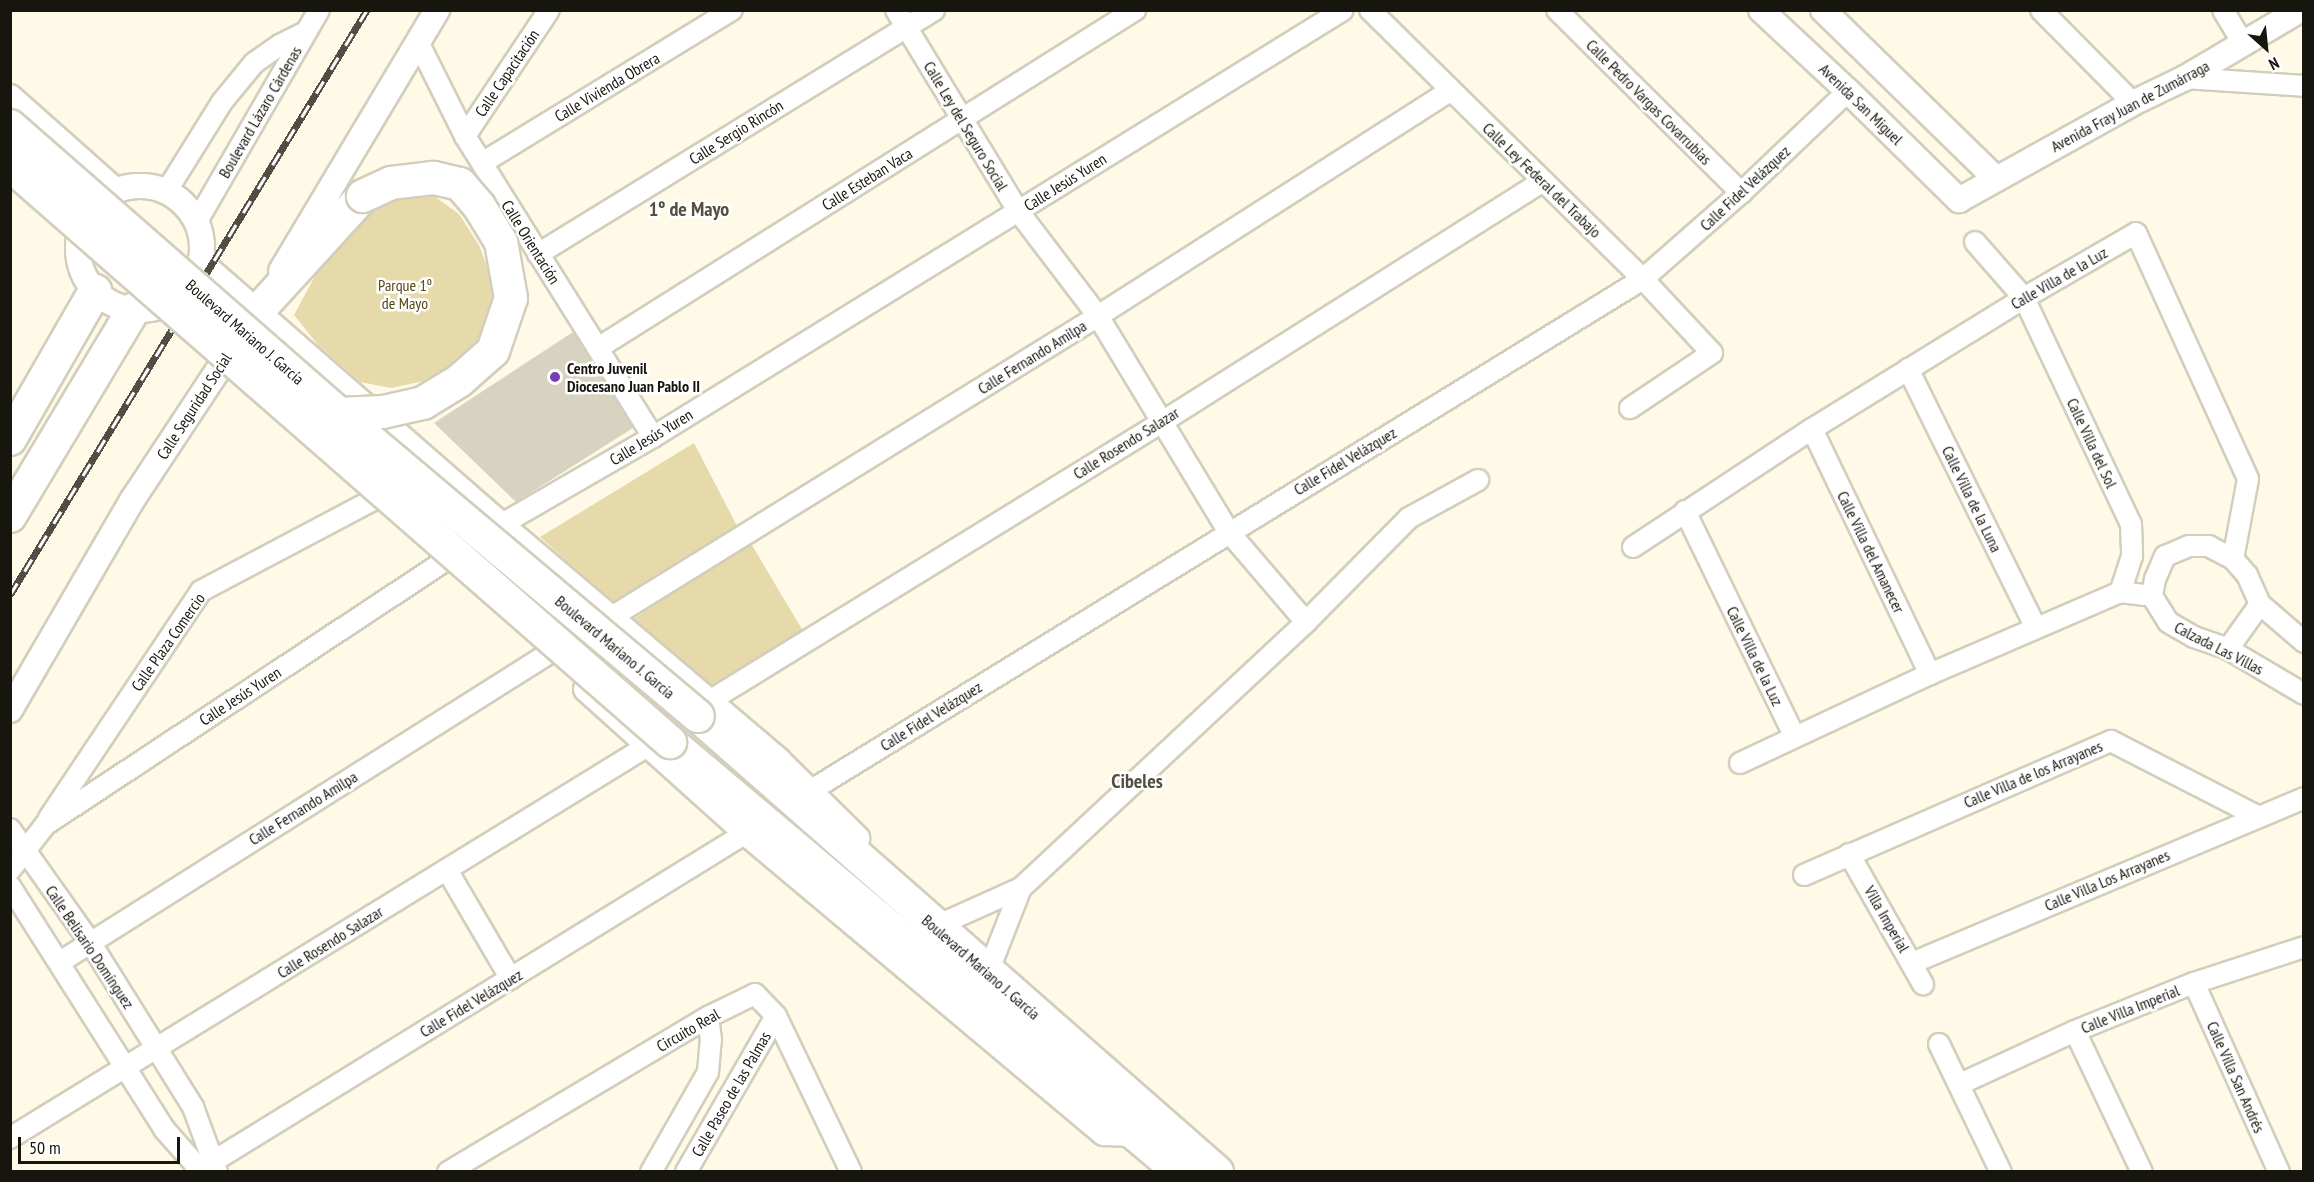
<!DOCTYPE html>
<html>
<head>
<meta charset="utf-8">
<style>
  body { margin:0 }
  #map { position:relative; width:2314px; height:1182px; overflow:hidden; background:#fffae8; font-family:"PT Sans Narrow",sans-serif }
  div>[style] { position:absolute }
  .green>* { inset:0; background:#e6d9aa }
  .building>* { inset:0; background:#d8d3c1 }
  .roads { filter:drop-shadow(2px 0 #d3cebc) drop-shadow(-2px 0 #d3cebc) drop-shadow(0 2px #d3cebc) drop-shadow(0 -2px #d3cebc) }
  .minor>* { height:20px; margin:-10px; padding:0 10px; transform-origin:10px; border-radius:10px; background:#fff }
  .tertiary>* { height:24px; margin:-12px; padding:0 12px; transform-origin:12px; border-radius:12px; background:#fff }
  .tertiary>.ring { margin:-12px; padding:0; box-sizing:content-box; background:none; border:24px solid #fff; border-radius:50% }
  .primary>* { height:32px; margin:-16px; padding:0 16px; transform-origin:16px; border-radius:16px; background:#fff }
  .rail>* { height:7px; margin-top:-3.5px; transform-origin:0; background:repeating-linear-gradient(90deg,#fff 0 14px,#504e44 0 28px); box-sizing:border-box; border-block:2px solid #504e44 }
  .bridges { filter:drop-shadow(2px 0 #d3cebc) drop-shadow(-2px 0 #d3cebc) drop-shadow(0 2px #d3cebc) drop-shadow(0 -2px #d3cebc) }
  .primary-bridge>* { height:32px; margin:-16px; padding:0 16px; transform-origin:16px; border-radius:16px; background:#fff }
  .dots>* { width:16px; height:16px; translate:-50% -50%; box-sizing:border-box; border:3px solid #fff; border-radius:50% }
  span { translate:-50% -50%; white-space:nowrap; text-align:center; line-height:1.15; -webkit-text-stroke:5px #fff; paint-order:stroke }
  .street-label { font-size:16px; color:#16150e }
  .park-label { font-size:16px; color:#544712 }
  .poi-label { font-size:16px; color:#16150e; font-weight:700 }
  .left { translate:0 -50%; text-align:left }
  .quarter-label { font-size:20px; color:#534f40; font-weight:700 }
  .frame { position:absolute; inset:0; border:12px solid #16150e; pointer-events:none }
  .north { position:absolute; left:2236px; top:18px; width:60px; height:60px; -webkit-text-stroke:4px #fff; paint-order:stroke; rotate:153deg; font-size:16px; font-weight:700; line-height:24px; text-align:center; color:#16150e }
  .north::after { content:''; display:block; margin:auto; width:21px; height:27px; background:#16150e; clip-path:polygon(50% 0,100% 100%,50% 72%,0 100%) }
  .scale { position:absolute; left:18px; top:1137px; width:162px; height:27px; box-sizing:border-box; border:3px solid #16150e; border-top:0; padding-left:8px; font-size:18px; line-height:21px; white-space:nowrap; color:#16150e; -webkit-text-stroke:4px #fff; paint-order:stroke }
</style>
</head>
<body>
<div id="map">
  <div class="green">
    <div style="clip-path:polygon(430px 193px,459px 214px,479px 245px,490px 274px,494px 298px,486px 327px,471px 350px,438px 378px,391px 388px,360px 382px,318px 345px,294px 315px,322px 263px,380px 197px)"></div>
    <div style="clip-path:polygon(694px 443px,738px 528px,616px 606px,540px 537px)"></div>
    <div style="clip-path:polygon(749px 540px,803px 631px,710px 690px,632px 620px)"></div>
  </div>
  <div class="building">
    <div style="clip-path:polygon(573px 332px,633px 428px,516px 502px,434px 423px)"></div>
  </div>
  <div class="roads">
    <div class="minor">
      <div style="left:896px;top:10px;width:235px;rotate:58.7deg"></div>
      <div style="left:1018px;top:211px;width:132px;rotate:52.7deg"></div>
      <div style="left:1098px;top:316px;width:253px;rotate:58.8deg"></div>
      <div style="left:1229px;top:532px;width:118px;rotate:49.5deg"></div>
      <div style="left:1370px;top:10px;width:383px;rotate:44.6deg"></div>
      <div style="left:1643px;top:279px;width:101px;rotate:47deg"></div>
      <div style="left:1712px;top:353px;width:99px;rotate:146.1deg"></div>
      <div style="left:1557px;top:10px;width:260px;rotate:44.8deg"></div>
      <div style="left:2041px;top:10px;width:131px;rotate:45.3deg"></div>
      <div style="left:2223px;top:10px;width:39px;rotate:59deg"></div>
      <div style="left:418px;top:42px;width:105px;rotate:63.4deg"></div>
      <div style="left:465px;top:136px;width:355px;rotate:58deg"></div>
      <div style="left:2185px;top:78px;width:119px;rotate:3.8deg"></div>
      <div style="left:465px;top:136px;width:151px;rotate:-56.3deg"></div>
      <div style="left:482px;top:163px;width:293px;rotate:-31.5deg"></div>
      <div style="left:166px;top:192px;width:106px;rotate:-58.1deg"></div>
      <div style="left:222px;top:102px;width:50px;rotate:-50.6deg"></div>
      <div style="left:254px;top:63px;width:32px;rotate:-35deg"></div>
      <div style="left:280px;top:45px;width:29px;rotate:-27deg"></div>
      <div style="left:196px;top:223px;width:246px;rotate:-60deg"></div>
      <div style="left:1975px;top:242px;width:74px;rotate:48.8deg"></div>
      <div style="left:2024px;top:298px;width:250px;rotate:64.7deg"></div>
      <div style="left:2131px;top:524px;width:32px;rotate:88deg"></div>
      <div style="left:2132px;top:556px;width:38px;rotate:108deg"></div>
      <div style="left:538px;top:254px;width:465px;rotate:-31.6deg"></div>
      <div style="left:598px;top:348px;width:635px;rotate:-32.19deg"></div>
      <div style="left:1908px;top:369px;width:289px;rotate:63.7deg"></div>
      <div style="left:1812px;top:429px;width:272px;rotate:64.3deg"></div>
      <div style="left:1685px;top:511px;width:249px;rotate:64.1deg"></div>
      <div style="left:490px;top:531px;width:188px;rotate:-30deg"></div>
      <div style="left:653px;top:437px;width:811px;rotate:-31.75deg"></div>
      <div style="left:1633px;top:547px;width:214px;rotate:-33.4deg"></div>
      <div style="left:1812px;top:429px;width:249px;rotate:-31.7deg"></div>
      <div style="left:2024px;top:298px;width:129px;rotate:-30.1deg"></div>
      <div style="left:2136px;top:233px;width:270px;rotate:65.5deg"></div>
      <div style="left:2248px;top:479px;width:81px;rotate:100.6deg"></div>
      <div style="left:610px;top:618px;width:574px;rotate:-31.75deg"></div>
      <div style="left:1098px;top:316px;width:419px;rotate:-32.6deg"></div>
      <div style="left:2304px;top:642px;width:58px;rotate:-139.2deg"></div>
      <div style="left:2260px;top:604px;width:32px;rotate:-114deg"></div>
      <div style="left:2247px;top:575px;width:21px;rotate:-131deg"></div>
      <div style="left:2233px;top:559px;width:27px;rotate:-152deg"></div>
      <div style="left:2209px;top:546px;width:20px;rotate:180deg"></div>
      <div style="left:2189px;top:546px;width:26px;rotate:157deg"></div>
      <div style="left:2165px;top:556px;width:25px;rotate:113deg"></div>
      <div style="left:2155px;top:579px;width:17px;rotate:100deg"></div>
      <div style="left:2152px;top:596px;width:31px;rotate:58deg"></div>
      <div style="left:2168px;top:622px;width:30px;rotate:30deg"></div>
      <div style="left:2194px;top:637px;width:36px;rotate:19deg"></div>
      <div style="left:2228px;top:649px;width:88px;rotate:30.6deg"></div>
      <div style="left:2228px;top:649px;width:55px;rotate:-54.6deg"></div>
      <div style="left:708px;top:702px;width:533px;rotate:-31.66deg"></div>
      <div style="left:1162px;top:422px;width:449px;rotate:-32.3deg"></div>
      <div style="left:1740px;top:763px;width:210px;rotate:-25.1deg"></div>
      <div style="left:1930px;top:674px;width:207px;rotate:-23.3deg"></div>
      <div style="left:2120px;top:592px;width:32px;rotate:7deg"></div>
      <div style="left:810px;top:791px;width:978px;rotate:-31.58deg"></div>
      <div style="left:1643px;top:279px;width:130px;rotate:-41.3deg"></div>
      <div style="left:1741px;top:193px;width:148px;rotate:-43.6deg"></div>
      <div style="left:49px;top:818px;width:273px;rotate:-56.2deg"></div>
      <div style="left:201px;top:591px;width:195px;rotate:-27.9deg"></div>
      <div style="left:10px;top:829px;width:138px;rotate:54.7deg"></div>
      <div style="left:90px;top:942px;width:195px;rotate:58deg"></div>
      <div style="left:193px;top:1107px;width:69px;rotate:69.7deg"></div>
      <div style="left:1849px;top:854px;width:150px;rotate:60.4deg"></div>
      <div style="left:10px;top:870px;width:57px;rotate:-52.1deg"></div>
      <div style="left:45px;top:825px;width:501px;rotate:-33.44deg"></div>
      <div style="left:447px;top:870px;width:126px;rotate:59.6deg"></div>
      <div style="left:1804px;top:875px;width:335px;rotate:-23.6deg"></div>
      <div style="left:2111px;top:741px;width:164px;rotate:27.2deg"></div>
      <div style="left:10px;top:886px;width:288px;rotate:57.6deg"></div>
      <div style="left:164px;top:1129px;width:57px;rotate:48.5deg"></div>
      <div style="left:943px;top:923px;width:85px;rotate:-24.2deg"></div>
      <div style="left:1021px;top:888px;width:390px;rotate:-43deg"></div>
      <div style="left:1306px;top:622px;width:146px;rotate:-45.3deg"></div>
      <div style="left:1409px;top:518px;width:79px;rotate:-28.8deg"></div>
      <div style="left:60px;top:962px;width:577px;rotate:-32.26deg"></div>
      <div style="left:1912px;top:963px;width:425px;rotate:-22.8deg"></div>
      <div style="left:990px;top:967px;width:85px;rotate:-68.6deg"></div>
      <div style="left:2194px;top:983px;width:207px;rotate:65.8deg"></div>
      <div style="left:2075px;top:1031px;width:156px;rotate:64.6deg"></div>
      <div style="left:1939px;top:1044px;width:142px;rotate:64.2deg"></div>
      <div style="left:1960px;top:1084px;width:127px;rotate:-24.7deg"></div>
      <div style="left:2075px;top:1031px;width:128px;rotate:-22deg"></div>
      <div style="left:2194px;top:983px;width:116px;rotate:-18.1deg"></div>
      <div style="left:10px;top:1138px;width:750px;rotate:-31.59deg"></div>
      <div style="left:196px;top:1172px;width:646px;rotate:-31.65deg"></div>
      <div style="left:448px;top:1172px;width:303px;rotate:-30.8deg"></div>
      <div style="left:708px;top:1017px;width:52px;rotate:-26.1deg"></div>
      <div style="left:755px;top:994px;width:30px;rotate:46deg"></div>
      <div style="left:776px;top:1016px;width:173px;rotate:64.3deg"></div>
      <div style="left:651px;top:1172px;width:115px;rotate:-60.3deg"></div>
      <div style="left:708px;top:1072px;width:32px;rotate:-85deg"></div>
      <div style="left:711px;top:1040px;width:23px;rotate:-97deg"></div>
      <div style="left:686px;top:1172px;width:180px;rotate:-60deg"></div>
    </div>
    <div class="tertiary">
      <div style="left:1761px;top:10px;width:119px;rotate:43deg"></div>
      <div style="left:1848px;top:91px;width:156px;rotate:44.5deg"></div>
      <div style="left:1959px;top:200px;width:199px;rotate:-29.1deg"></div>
      <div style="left:2133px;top:103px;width:58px;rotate:-25.7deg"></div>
      <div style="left:2185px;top:78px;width:134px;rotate:-30.6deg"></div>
      <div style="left:1823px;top:10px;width:240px;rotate:44.3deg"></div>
      <div style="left:10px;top:97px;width:142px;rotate:41.6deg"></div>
      <div class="ring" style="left:78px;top:186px;width:100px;height:100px"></div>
      <div style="left:200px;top:262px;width:398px;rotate:41.1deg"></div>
      <div style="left:500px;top:524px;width:366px;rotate:40.3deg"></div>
      <div style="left:779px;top:761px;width:110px;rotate:44.6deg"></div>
      <div style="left:281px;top:271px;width:304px;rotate:-59.1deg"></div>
      <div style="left:586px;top:689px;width:215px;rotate:42deg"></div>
      <div style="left:746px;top:833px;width:467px;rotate:40deg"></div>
      <div style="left:1104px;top:1133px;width:31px;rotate:2deg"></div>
      <div style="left:10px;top:710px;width:244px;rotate:-59.8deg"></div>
      <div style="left:133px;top:499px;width:189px;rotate:-56.6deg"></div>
    </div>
    <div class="primary">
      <div style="left:258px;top:311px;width:156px;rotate:-47.6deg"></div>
      <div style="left:10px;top:439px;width:171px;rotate:-60.1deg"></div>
      <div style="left:10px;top:516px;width:241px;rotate:-59.1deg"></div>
      <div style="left:698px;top:716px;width:691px;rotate:41.3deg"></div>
      <div style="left:670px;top:742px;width:667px;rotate:40.14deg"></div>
    </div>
  </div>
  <div class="rail">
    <div style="left:10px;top:595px;width:685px;rotate:-58.61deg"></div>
  </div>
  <div class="bridges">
    <div class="primary-bridge">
      <div style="left:10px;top:126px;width:437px;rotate:41.2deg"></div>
      <div style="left:339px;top:414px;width:469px;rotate:40.1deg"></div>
      <div style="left:10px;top:165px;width:877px;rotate:41.16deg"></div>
      <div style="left:339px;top:414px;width:44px;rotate:-2.6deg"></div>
      <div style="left:383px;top:412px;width:41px;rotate:-12.7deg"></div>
      <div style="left:423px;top:403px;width:42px;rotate:-31.4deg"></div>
      <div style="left:459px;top:381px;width:45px;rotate:-41.4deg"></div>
      <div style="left:493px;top:351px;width:56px;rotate:-71.2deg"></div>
      <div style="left:511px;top:298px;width:57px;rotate:-100.1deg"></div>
      <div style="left:501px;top:242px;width:42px;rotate:-121.4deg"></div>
      <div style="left:479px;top:206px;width:29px;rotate:-131deg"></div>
      <div style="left:460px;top:184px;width:28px;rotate:-167deg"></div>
      <div style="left:433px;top:178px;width:42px;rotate:173.2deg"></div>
      <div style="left:391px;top:183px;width:31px;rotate:155deg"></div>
    </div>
  </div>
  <div class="dots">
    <div style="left:555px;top:377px;background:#793cb1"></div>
  </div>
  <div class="street-label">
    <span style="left:507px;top:73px;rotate:-56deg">Calle Capacitación</span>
    <span style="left:607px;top:87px;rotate:-31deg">Calle Vivienda Obrera</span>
    <span style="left:1649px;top:102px;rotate:45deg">Calle Pedro Vargas Covarrubias</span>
    <span style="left:1861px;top:104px;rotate:44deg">Avenida San Miguel</span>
    <span style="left:2130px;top:106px;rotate:-28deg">Avenida Fray Juan de Zumárraga</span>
    <span style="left:260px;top:112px;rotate:-60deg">Boulevard Lázaro Cárdenas</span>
    <span style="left:966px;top:126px;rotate:59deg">Calle Ley del Seguro Social</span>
    <span style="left:736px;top:132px;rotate:-32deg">Calle Sergio Rincón</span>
    <span style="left:867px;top:179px;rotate:-32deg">Calle Esteban Vaca</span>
    <span style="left:1542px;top:180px;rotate:44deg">Calle Ley Federal del Trabajo</span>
    <span style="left:1065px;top:182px;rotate:-32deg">Calle Jesús Yuren</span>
    <span style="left:1745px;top:188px;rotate:-43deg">Calle Fidel Velázquez</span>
    <span style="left:531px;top:242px;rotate:58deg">Calle Orientación</span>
    <span style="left:2059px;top:278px;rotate:-30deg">Calle Villa de la Luz</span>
    <span style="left:245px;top:332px;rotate:41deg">Boulevard Mariano J. García</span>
    <span style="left:1032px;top:357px;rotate:-32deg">Calle Fernando Amilpa</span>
    <span style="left:194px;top:406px;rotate:-57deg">Calle Seguridad Social</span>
    <span style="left:651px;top:437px;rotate:-31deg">Calle Jesús Yuren</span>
    <span style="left:1126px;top:443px;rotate:-32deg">Calle Rosendo Salazar</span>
    <span style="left:2092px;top:443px;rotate:65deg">Calle Villa del Sol</span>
    <span style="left:1345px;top:461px;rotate:-31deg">Calle Fidel Velázquez</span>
    <span style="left:1972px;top:499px;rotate:64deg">Calle Villa de la Luna</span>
    <span style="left:1871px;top:552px;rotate:64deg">Calle Villa del Amanecer</span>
    <span style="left:168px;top:642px;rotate:-55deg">Calle Plaza Comercio</span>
    <span style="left:615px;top:647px;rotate:40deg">Boulevard Mariano J. García</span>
    <span style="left:2219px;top:648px;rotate:27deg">Calzada Las Villas</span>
    <span style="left:1755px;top:656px;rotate:64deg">Calle Villa de la Luz</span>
    <span style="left:240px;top:696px;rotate:-33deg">Calle Jesús Yuren</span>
    <span style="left:931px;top:716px;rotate:-32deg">Calle Fidel Velázquez</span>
    <span style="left:2033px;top:774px;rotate:-23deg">Calle Villa de los Arrayanes</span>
    <span style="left:303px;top:808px;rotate:-32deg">Calle Fernando Amilpa</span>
    <span style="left:2107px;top:880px;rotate:-23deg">Calle Villa Los Arrayanes</span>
    <span style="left:1887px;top:919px;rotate:60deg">Villa Imperial</span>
    <span style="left:330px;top:942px;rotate:-32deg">Calle Rosendo Salazar</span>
    <span style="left:90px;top:947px;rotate:56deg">Calle Belisario Domínguez</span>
    <span style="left:981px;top:967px;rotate:41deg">Boulevard Mariano J. García</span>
    <span style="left:471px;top:1003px;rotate:-31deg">Calle Fidel Velázquez</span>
    <span style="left:2130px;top:1009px;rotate:-22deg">Calle Villa Imperial</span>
    <span style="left:688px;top:1030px;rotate:-30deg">Circuito Real</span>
    <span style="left:2236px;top:1077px;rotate:66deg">Calle Villa San Andrés</span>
    <span style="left:731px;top:1094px;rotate:-60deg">Calle Paseo de las Palmas</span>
  </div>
  <div class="park-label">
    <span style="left:405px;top:294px">Parque 1º<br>de Mayo</span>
  </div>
  <div class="poi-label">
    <span class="left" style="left:567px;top:377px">Centro Juvenil<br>Diocesano Juan Pablo II</span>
  </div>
  <div class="quarter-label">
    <span style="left:689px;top:209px">1º de Mayo</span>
    <span style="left:1137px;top:781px">Cibeles</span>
  </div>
  <div class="frame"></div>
  <div class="north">N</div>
  <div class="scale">50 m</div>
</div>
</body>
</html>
